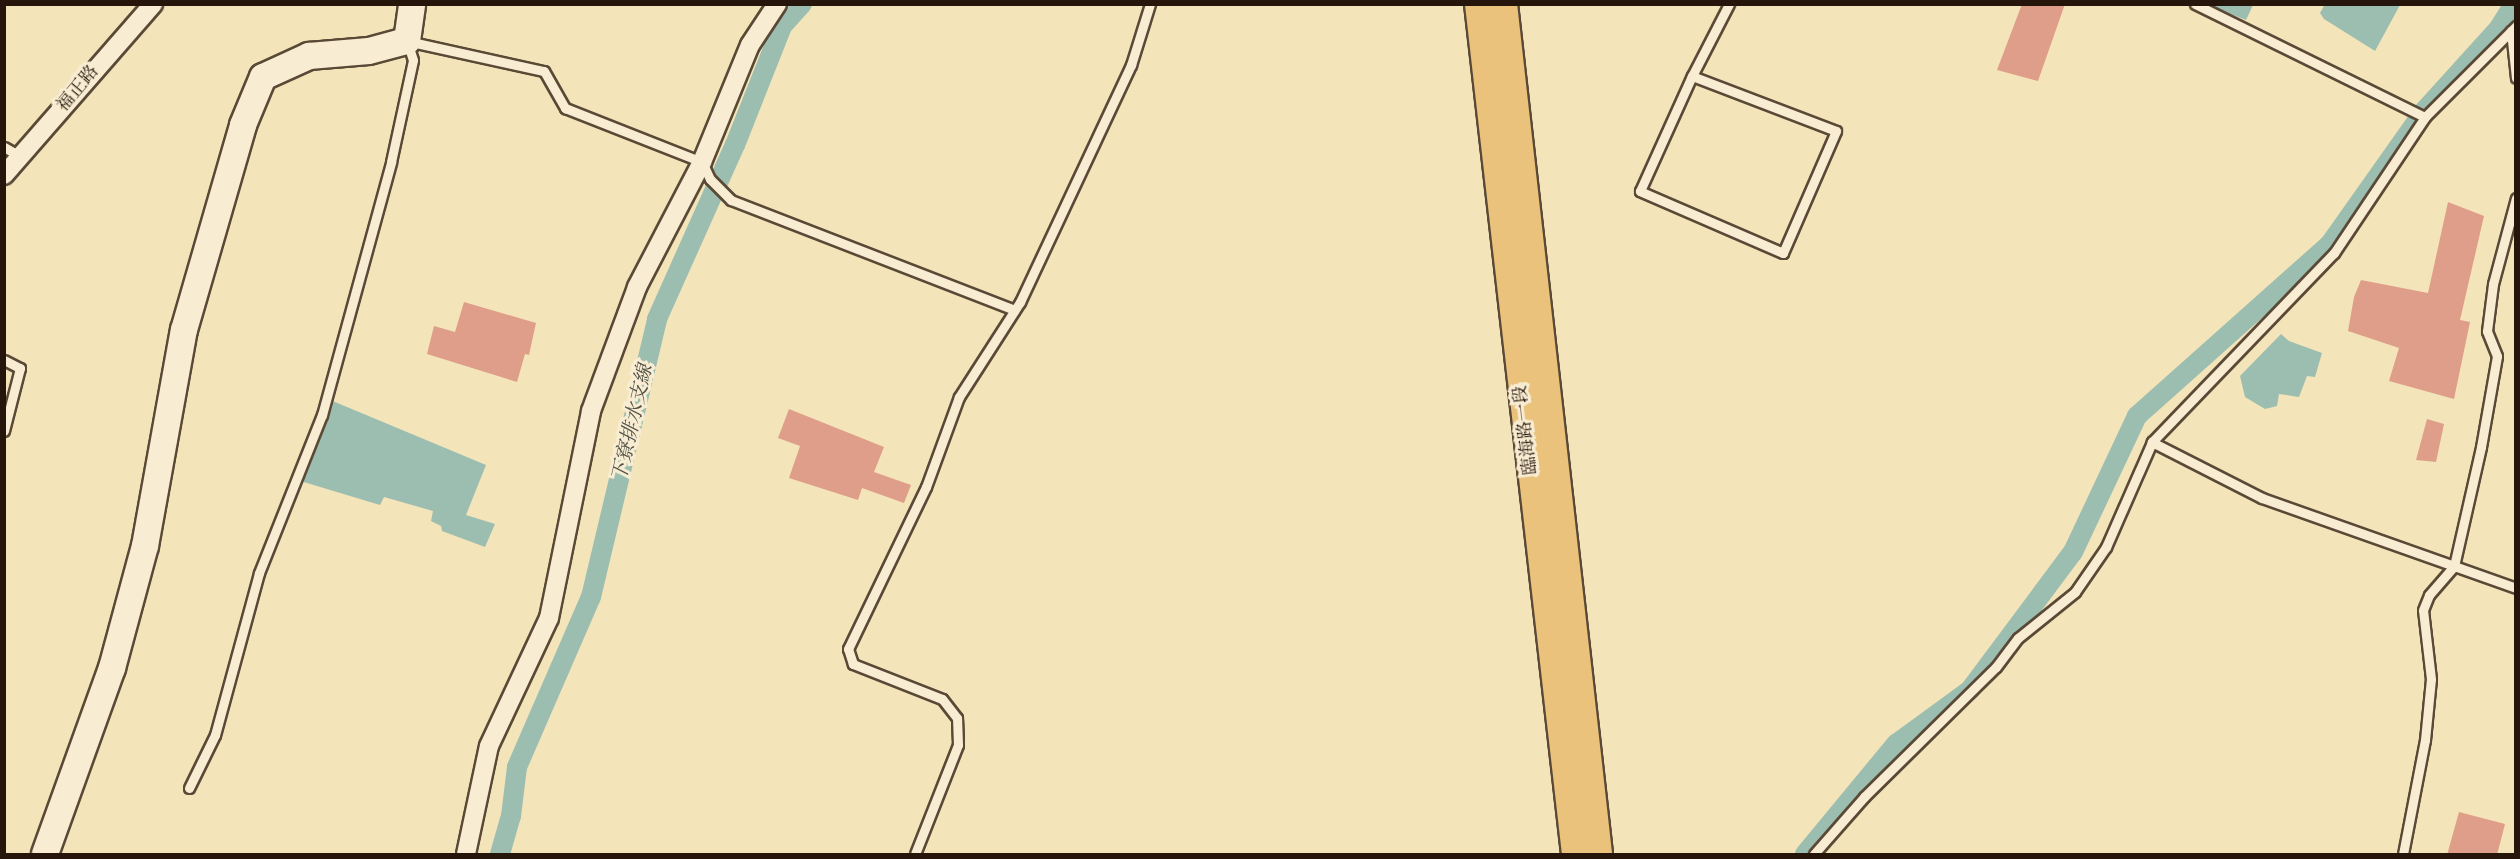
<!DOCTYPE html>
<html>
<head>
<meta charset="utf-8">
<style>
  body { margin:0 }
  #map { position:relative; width:2520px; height:859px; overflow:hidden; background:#f4e4b9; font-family:Cardo,"Noto Serif TC",serif }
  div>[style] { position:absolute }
  .water>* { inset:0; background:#9cbeb1 }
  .canal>* { height:20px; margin:-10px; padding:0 10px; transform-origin:10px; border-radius:10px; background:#9cbeb1 }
  .building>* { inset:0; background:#df9e8a }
  .roads { filter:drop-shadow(2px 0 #5a4936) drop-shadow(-2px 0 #5a4936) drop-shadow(0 2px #5a4936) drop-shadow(0 -2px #5a4936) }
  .lane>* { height:9px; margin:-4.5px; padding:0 4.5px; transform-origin:4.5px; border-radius:4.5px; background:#f8edd2 }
  .street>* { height:18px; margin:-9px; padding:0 9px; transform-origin:9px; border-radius:9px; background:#f8edd2 }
  .secondary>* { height:26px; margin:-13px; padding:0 13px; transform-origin:13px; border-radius:13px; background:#f8edd2 }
  .primary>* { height:28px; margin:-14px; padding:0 14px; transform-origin:14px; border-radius:14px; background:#eac27c }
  span { translate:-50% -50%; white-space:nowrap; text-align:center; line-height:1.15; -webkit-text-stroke:6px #f8edd2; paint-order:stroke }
  .street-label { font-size:18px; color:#26150b }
  .water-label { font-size:20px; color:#4f5045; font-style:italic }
  .frame { position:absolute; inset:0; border:6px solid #26150b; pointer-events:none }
</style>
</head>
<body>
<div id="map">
  <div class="water">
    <div style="clip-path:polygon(2325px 4px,2400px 4px,2400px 5px,2375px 51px,2324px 19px,2320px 13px)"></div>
    <div style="clip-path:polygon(2208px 5px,2253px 5px,2246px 20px)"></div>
    <div style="clip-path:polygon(2281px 334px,2289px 341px,2322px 353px,2315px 377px,2307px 376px,2299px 397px,2279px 394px,2277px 406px,2265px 409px,2245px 397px,2240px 376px)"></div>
    <div style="clip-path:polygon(323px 397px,486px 465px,466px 515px,495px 524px,485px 547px,442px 531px,441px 526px,431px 521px,433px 511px,384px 497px,380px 505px,297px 480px,297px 461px)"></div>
  </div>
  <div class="canal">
    <div style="left:500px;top:854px;width:40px;rotate:-74deg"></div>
    <div style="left:511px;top:816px;width:49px;rotate:-83deg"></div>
    <div style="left:517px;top:767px;width:185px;rotate:-66.5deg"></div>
    <div style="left:591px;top:597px;width:286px;rotate:-76.6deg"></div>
    <div style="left:657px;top:319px;width:191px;rotate:-65.9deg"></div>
    <div style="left:735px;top:145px;width:128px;rotate:-68.4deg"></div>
    <div style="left:782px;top:26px;width:30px;rotate:-48deg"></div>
    <div style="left:1805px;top:854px;width:143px;rotate:-50.4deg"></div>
    <div style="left:1896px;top:744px;width:92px;rotate:-36.1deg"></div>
    <div style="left:1970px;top:690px;width:172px;rotate:-53.3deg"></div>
    <div style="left:2073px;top:552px;width:150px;rotate:-64.8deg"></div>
    <div style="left:2137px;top:416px;width:259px;rotate:-41.7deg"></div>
    <div style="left:2330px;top:244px;width:164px;rotate:-54.7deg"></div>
    <div style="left:2425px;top:110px;width:110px;rotate:-47.9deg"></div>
    <div style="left:2499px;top:28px;width:28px;rotate:-58deg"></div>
  </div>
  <div class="building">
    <div style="clip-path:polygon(2022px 4px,2065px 4px,2038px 81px,1997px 70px)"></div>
    <div style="clip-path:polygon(2448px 202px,2484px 216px,2460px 320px,2470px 322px,2454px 399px,2389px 381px,2399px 348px,2348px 331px,2354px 297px,2361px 280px,2428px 293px)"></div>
    <div style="clip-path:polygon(464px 302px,536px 323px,529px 355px,525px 354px,517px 382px,427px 354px,434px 326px,455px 332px)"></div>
    <div style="clip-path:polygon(789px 409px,884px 447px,874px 472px,911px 485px,904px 503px,862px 488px,858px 500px,789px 478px,800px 446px,778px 438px)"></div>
    <div style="clip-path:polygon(2427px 419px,2444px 424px,2436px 462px,2416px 460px)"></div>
    <div style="clip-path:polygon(2459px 812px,2505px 824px,2497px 855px,2447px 855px)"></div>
  </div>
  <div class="roads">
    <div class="lane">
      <div style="left:2195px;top:4px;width:256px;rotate:26.2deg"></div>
      <div style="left:2511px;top:31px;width:47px;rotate:83.9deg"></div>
      <div style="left:1692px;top:76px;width:154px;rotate:20.9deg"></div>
      <div style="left:1836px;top:131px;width:133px;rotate:113.5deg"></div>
      <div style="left:1783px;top:253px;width:156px;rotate:-156.6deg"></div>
      <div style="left:1640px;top:191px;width:126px;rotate:-65.7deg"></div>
      <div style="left:1692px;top:76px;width:81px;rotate:-62.8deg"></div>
      <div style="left:4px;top:147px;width:20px;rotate:30deg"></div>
      <div style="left:4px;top:360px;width:18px;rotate:27deg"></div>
      <div style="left:20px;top:368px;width:65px;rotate:104.3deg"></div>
      <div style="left:2152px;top:442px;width:123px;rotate:27deg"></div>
      <div style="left:2262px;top:498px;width:269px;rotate:19.5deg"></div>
      <div style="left:189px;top:788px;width:59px;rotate:-63.9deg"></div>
      <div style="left:215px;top:735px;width:168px;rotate:-74.8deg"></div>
      <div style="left:259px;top:573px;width:170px;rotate:-68.3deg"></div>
      <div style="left:322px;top:415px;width:262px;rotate:-74.7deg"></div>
      <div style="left:391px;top:162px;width:104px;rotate:-77.8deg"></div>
      <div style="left:413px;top:60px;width:20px;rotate:-108deg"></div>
      <div style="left:407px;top:41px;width:140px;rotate:12.4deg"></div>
      <div style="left:544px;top:71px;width:43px;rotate:60.4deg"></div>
      <div style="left:565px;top:108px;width:147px;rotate:21.5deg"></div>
      <div style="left:702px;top:162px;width:19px;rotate:65deg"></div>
      <div style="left:710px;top:179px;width:30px;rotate:45deg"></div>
      <div style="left:731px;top:200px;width:304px;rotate:21.2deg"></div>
      <div style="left:915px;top:854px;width:117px;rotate:-68.5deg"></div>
      <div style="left:958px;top:745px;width:27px;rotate:-92deg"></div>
      <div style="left:957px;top:718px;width:24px;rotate:-128deg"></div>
      <div style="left:942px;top:699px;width:96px;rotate:-158.5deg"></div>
      <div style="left:853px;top:664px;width:16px;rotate:-108deg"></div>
      <div style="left:848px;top:649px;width:180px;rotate:-64.3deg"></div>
      <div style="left:926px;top:487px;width:96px;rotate:-69.9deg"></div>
      <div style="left:959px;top:397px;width:113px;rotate:-57.3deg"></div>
      <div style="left:1020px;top:302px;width:262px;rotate:-64.9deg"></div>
      <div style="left:1131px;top:65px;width:64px;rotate:-72.7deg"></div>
      <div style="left:1814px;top:854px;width:76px;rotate:-48.7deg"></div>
      <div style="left:1864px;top:797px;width:185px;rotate:-44.6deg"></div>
      <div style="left:1996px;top:667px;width:36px;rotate:-53deg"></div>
      <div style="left:2018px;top:638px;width:73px;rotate:-38.9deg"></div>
      <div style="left:2075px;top:592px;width:55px;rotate:-55.4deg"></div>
      <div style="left:2106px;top:547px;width:115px;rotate:-66.3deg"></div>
      <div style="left:2152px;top:442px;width:262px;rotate:-46.1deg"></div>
      <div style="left:2334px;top:253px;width:164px;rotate:-56.2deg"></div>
      <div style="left:2425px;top:117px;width:129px;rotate:-45deg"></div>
      <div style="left:2403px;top:854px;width:116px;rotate:-79.1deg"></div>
      <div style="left:2425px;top:740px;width:61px;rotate:-84.4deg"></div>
      <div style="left:2431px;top:679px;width:69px;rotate:-96.6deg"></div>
      <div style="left:2423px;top:610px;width:16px;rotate:-68deg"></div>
      <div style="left:2429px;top:595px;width:38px;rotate:-49deg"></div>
      <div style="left:2454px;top:566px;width:122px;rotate:-77.2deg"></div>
      <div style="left:2481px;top:447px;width:92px;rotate:-80deg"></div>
      <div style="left:2497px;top:356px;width:27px;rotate:-112deg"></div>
      <div style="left:2487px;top:331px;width:47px;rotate:-82.7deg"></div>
      <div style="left:2493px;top:284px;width:89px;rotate:-75deg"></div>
    </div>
    <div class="street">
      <div style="left:4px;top:175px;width:227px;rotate:-48.9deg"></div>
      <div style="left:466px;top:854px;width:110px;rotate:-78deg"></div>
      <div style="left:489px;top:746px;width:141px;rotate:-64.9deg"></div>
      <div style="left:549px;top:618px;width:211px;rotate:-78.5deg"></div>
      <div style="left:591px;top:411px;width:132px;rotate:-69.6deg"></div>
      <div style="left:637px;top:287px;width:141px;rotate:-62.5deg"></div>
      <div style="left:702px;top:162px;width:126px;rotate:-67.7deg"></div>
      <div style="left:750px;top:45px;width:49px;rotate:-56.6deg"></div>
    </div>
    <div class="secondary">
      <div style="left:45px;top:854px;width:198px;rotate:-70.2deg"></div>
      <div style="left:112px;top:668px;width:126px;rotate:-74.9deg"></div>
      <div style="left:145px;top:546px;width:219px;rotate:-79.8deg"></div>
      <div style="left:184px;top:330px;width:213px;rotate:-73.9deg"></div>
      <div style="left:243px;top:125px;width:52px;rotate:-67.4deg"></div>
      <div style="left:263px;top:77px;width:51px;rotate:-24.5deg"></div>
      <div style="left:309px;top:56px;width:60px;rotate:-4.8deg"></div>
      <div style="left:369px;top:51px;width:39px;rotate:-15deg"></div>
      <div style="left:407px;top:41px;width:37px;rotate:-82deg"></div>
    </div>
    <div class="primary">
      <div style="left:1479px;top:4px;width:856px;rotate:83.49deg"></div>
      <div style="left:1503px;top:4px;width:855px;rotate:83.62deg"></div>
    </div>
  </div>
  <div class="street-label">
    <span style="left:78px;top:89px;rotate:-50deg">福正路</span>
    <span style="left:1526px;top:430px;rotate:-97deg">臨海路一段</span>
  </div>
  <div class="water-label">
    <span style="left:632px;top:423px;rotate:-77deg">下寮排水支線</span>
  </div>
  <div class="frame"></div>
</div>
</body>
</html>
